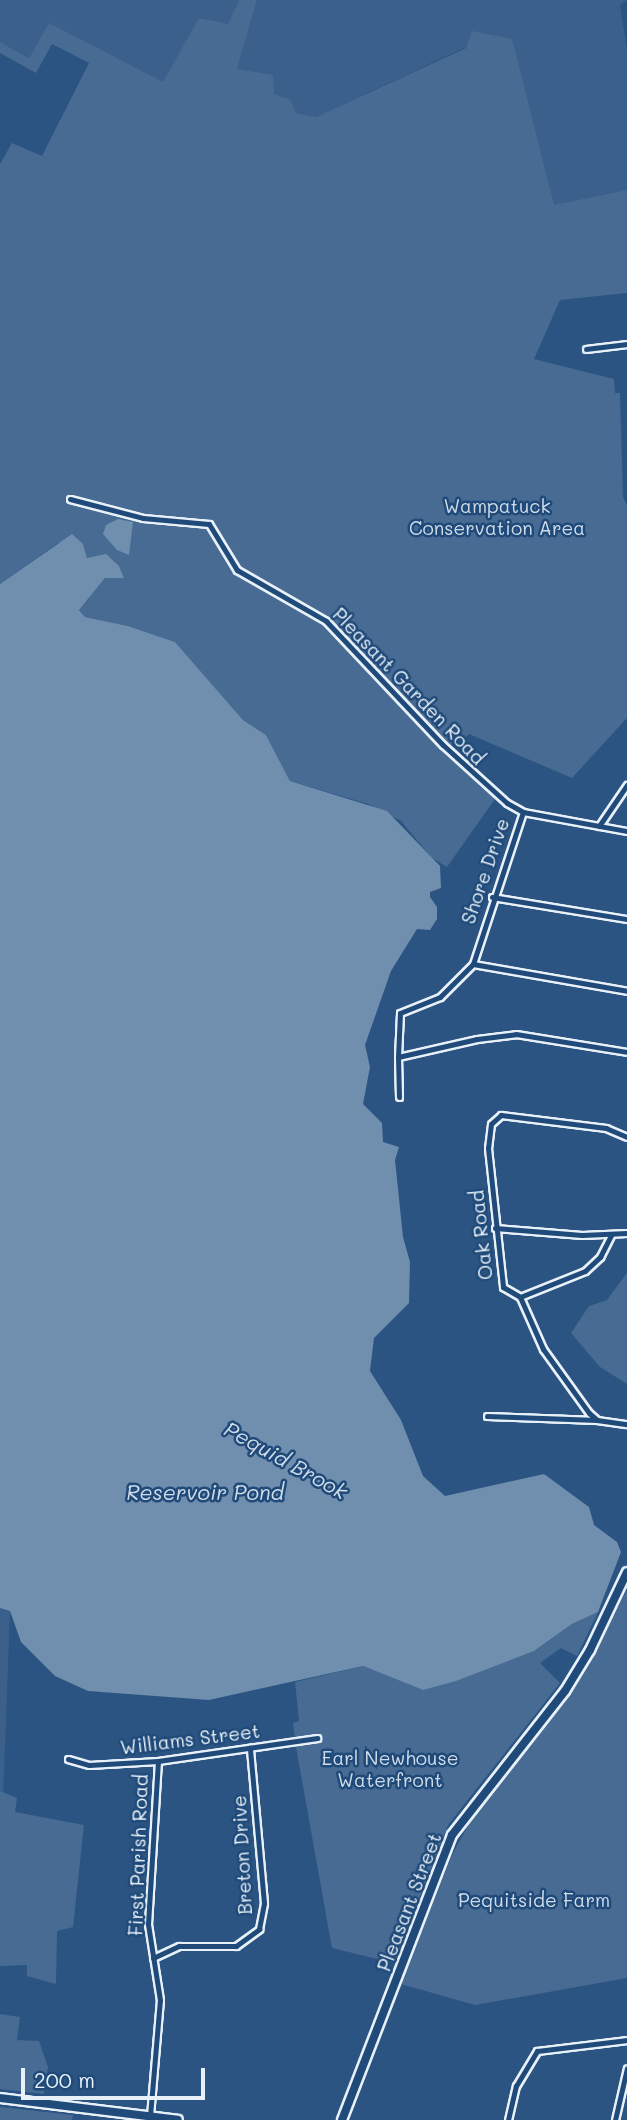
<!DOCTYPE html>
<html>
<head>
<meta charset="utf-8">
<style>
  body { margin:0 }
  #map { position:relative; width:627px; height:2120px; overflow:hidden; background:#2b5482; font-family:Mali,sans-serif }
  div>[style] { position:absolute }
  .built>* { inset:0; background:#3a608b }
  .green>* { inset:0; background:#476b93 }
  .water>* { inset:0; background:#708ead }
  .roads { filter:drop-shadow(2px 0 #e8f1f8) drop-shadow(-2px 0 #e8f1f8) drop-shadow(0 2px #e8f1f8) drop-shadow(0 -2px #e8f1f8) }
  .street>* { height:5px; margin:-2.5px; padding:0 2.5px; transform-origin:2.5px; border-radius:2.5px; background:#1f4a7a }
  .secondary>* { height:8px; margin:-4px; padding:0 4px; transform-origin:4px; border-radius:4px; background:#1f4a7a }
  span { translate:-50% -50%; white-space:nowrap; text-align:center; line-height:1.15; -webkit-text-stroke:5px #1f4a7a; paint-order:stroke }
  .park-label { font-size:19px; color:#d0dde9 }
  .street-label { font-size:19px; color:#e8f1f8 }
  .water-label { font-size:21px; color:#d0dde9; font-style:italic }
  .scale { position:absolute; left:21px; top:2068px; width:184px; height:32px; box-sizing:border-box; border:4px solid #e8f1f8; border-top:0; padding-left:9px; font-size:21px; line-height:24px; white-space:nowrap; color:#e8f1f8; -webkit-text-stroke:5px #1f4a7a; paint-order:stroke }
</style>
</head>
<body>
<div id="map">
  <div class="built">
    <div style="clip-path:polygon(0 0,239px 0,228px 24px,199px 19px,163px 83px,49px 24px,29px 58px,0 42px)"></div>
    <div style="clip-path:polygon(257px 0,627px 0,620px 5px,627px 50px,627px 190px,554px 206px,466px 47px,316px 117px,296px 113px,237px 69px)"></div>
    <div style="clip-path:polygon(0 1608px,10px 1611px,0 1881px)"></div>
  </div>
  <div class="green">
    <div style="clip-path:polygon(239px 0,257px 0,237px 69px,273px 75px,274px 94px,291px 100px,296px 113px,316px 117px,466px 48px,472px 31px,512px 39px,554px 205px,627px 190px,627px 293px,560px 300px,534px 359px,614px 379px,615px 393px,620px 393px,623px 497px,627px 506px,627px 718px,572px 778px,469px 734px,461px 742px,445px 735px,452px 743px,448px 752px,495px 799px,447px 867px,432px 858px,401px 821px,368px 804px,290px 781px,266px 735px,243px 720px,175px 642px,128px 626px,85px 617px,79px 610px,105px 578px,123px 578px,87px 558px,83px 544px,58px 543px,0 584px,0 164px,12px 143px,42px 156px,89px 63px,52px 44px,36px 73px,0 53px,0 42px,29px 58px,49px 23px,163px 82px,199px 18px,228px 24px)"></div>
    <div style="clip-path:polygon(627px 1273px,627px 1384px,600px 1367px,571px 1333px,589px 1306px,607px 1300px)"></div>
    <div style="clip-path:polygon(627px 1590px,627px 1978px,475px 2005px,401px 1984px,452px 1855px,475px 1813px,582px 1675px)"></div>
    <div style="clip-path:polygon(598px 1612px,577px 1656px,561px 1648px,540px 1663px,560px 1683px,448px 1825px,394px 1963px,332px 1948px,296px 1747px,293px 1723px,299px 1721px,295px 1682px,363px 1666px,423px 1690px,534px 1651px,572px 1624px)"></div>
    <div style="clip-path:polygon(0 1791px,17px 1798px,15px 1812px,84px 1825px,73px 1927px,57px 1931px,56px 1984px,27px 1976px,27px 1965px,0 1966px)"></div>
    <div style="clip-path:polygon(0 2014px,20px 2017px,17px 2040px,39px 2041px,48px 2067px,44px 2094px,0 2089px)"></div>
    <div style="clip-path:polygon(0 2107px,73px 2115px,72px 2120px,0 2120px)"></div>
  </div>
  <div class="water">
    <div style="clip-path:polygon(118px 519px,133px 522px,129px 555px,117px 550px,103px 534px,106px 525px)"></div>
    <div style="clip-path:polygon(72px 534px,83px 544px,87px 558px,106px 554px,119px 566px,124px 578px,105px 578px,79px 610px,85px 617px,128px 626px,175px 642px,243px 720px,266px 735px,290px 781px,387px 811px,440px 866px,441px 888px,430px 892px,430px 897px,437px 907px,437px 919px,430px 930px,417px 929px,391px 971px,365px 1045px,370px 1067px,363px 1104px,382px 1123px,383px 1142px,399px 1147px,395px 1160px,403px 1237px,410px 1262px,409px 1303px,374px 1338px,370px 1371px,401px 1420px,423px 1476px,445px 1496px,544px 1474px,589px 1507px,594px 1525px,617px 1542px,621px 1552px,598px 1612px,572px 1624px,534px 1651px,456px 1681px,423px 1690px,363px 1666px,209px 1700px,88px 1691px,55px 1676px,21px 1642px,10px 1611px,0 1608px,0 584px)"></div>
  </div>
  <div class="roads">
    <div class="street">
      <div style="left:586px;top:349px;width:41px;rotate:-7deg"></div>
      <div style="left:70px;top:499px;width:75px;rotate:14.6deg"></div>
      <div style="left:143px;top:518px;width:66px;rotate:5.2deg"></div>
      <div style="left:209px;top:524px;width:54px;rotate:58.7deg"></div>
      <div style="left:237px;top:570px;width:103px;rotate:29.8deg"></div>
      <div style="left:326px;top:621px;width:170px;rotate:46.7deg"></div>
      <div style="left:443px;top:745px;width:86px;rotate:42.2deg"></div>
      <div style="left:507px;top:803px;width:18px;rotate:29deg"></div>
      <div style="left:523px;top:812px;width:106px;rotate:10.4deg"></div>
      <div style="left:599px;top:826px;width:50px;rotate:-55.7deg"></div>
      <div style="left:492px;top:897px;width:137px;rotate:9.3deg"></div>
      <div style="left:473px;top:964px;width:156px;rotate:9.9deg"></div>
      <div style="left:398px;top:1057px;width:44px;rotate:-87.4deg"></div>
      <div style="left:400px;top:1013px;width:43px;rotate:-21.8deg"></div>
      <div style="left:440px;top:997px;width:47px;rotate:-45deg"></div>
      <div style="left:473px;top:964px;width:160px;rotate:-71.8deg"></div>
      <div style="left:399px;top:1097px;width:40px;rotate:-91.4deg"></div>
      <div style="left:398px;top:1057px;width:81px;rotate:-12.8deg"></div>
      <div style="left:477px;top:1039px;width:39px;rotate:-7deg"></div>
      <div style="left:516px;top:1034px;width:112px;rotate:9.2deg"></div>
      <div style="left:627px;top:1137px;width:23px;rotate:-157deg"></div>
      <div style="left:606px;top:1128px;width:106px;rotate:-172.9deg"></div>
      <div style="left:501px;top:1115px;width:13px;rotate:138deg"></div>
      <div style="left:491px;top:1124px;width:24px;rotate:97deg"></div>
      <div style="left:488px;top:1148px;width:140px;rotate:83.8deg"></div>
      <div style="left:503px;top:1287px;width:20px;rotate:30deg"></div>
      <div style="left:520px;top:1297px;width:57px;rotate:66.1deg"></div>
      <div style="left:543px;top:1349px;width:79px;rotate:54.3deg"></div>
      <div style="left:589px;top:1413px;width:11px;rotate:41deg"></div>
      <div style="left:597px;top:1420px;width:30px;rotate:8deg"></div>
      <div style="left:495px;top:1228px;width:87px;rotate:4.6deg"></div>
      <div style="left:582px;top:1235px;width:45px;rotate:-2.5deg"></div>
      <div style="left:520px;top:1297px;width:70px;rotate:-21.8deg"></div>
      <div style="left:585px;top:1271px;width:21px;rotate:-43deg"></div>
      <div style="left:600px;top:1257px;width:25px;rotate:-63deg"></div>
      <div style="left:487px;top:1416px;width:110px;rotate:2.1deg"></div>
      <div style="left:68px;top:1759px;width:22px;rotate:16deg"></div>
      <div style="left:89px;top:1765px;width:69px;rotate:-3.3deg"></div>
      <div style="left:158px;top:1761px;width:161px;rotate:-8.2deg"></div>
      <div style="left:153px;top:1958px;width:29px;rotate:-25deg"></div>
      <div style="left:179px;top:1946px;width:57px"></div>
      <div style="left:236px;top:1946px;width:29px;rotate:-36deg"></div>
      <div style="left:259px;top:1929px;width:26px;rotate:-79deg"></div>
      <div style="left:264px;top:1903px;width:156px;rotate:-95.2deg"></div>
      <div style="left:150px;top:2116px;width:116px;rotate:-85.1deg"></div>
      <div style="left:160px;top:2000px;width:77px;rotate:-99deg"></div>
      <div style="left:148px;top:1924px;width:163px;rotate:-86.5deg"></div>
      <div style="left:508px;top:2120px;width:35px;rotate:-77deg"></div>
      <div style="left:516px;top:2086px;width:41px;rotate:-59deg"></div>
      <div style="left:537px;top:2051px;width:91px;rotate:-7deg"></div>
      <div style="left:615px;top:2120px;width:53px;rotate:-77deg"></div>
    </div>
    <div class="secondary">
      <div style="left:0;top:2098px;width:179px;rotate:7deg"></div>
      <div style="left:342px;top:2120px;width:305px;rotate:-68.9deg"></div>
      <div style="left:452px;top:1835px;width:183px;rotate:-51.9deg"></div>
      <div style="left:565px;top:1691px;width:48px;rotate:-58.6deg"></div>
      <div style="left:590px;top:1650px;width:86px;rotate:-64.6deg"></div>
    </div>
  </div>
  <div class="park-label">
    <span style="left:497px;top:517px">Wampatuck<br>Conservation Area</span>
    <span style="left:390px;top:1769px">Earl Newhouse<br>Waterfront</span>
    <span style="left:534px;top:1900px">Pequitside Farm</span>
  </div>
  <div class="street-label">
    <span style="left:409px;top:686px;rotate:46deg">Pleasant Garden Road</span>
    <span style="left:485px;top:871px;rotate:-71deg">Shore Drive</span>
    <span style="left:481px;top:1235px;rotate:-96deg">Oak Road</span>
    <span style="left:190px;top:1739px;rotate:-7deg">Williams Street</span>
    <span style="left:138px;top:1855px;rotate:-88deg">First Parish Road</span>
    <span style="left:242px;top:1855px;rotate:-93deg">Breton Drive</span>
    <span style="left:409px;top:1902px;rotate:-69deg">Pleasant Street</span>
  </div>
  <div class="water-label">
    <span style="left:286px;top:1460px;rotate:29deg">Pequid Brook</span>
    <span style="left:205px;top:1492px">Reservoir Pond</span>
  </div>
  <div class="scale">200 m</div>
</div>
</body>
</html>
